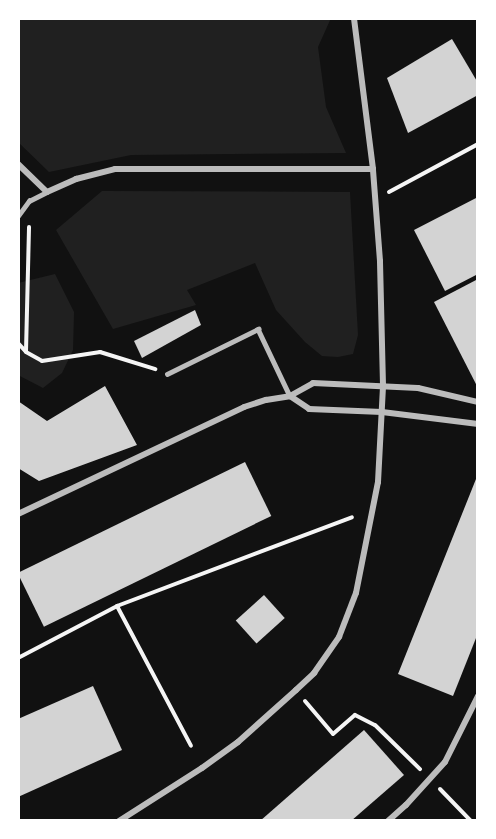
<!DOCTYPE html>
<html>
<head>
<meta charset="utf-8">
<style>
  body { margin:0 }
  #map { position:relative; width:496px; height:839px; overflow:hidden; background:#111; font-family:"Open Sans",sans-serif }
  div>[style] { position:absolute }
  .green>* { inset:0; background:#202020 }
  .building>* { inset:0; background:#d3d3d3; transform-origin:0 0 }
  .path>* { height:4px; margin:-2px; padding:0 2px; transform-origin:2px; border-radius:2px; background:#f5f5f5 }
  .service>* { height:4.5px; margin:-2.25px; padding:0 2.25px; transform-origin:2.25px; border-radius:2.25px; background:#bcbcbc }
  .minor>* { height:6px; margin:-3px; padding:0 3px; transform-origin:3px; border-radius:3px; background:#bcbcbc }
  span { translate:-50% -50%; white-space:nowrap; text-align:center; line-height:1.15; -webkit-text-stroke:4.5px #fff; paint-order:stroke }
  .frame { position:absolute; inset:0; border:20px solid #fff; pointer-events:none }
</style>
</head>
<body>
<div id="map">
  <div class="green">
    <div style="clip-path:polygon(18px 18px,331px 18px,318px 47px,326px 107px,346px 153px,131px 155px,49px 172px,18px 142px)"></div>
    <div style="clip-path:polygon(102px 191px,350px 192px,358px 335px,353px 354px,338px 357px,322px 356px,305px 342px,276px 310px,255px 263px,187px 290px,196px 305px,113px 329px,56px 230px)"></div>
    <div style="clip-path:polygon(55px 274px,74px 312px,73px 350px,62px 373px,43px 388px,18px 375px,18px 283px)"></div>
  </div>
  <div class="building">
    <div style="clip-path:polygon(452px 39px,478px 83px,478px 95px,408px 133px,387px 78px)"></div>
    <div style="clip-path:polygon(478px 197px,478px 274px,445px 291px,414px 230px)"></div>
    <div style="clip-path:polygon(478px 279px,478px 388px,434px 302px)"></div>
    <div style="clip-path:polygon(195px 310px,201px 325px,142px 358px,134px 341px)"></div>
    <div style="clip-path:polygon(105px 386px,137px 445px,39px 481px,18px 468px,18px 401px,47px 421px)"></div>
    <div style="left:245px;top:462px;width:60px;height:253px;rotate:64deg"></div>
    <div style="clip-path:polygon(478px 474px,478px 633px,453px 696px,398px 674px)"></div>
    <div style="left:264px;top:595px;width:31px;height:38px;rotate:48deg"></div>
    <div style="clip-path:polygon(93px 686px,122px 750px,18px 797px,18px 719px)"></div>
    <div style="clip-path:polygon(364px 730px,404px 775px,351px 821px,260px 821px)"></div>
  </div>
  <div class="path">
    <div style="left:389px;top:192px;width:101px;rotate:-28.3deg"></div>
    <div style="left:18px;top:343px;width:12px;rotate:48deg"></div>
    <div style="left:26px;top:352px;width:18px;rotate:29deg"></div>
    <div style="left:42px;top:361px;width:59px;rotate:-8.8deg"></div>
    <div style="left:100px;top:352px;width:58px;rotate:17.2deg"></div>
    <div style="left:26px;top:351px;width:124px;rotate:-88.6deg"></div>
    <div style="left:117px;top:606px;width:158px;rotate:62.1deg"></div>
    <div style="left:18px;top:658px;width:112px;rotate:-27.7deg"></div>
    <div style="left:117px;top:606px;width:251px;rotate:-20.7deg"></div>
    <div style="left:305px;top:701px;width:43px;rotate:49.7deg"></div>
    <div style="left:333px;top:734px;width:29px;rotate:-41deg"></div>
    <div style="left:355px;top:715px;width:22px;rotate:27deg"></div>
    <div style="left:375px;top:725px;width:63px;rotate:44.4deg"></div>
    <div style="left:440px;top:789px;width:45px;rotate:45.9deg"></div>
  </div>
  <div class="service">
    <div style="left:18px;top:216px;width:19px;rotate:-54deg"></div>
    <div style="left:29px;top:201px;width:20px;rotate:-27deg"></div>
    <div style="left:167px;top:374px;width:102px;rotate:-26.3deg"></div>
    <div style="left:258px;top:329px;width:74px;rotate:64.5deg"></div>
  </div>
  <div class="minor">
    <div style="left:18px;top:164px;width:40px;rotate:44deg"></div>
    <div style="left:47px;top:192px;width:32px;rotate:-24deg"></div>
    <div style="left:76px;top:179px;width:40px;rotate:-14.4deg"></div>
    <div style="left:115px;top:169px;width:258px"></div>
    <div style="left:290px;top:396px;width:23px;rotate:34deg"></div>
    <div style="left:309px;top:409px;width:73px;rotate:2.4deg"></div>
    <div style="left:382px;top:412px;width:97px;rotate:7.1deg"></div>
    <div style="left:18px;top:514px;width:250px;rotate:-25.3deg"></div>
    <div style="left:244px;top:407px;width:23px;rotate:-18deg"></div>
    <div style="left:266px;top:400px;width:24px;rotate:-9deg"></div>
    <div style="left:290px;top:396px;width:26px;rotate:-29deg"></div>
    <div style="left:313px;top:383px;width:105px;rotate:2.7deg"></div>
    <div style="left:418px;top:388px;width:62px;rotate:13.1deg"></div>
    <div style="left:119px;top:821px;width:98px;rotate:-32.6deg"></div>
    <div style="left:202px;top:768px;width:44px;rotate:-35.8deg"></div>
    <div style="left:238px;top:742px;width:78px;rotate:-41.9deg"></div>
    <div style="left:296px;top:690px;width:25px;rotate:-43deg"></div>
    <div style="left:314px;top:673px;width:44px;rotate:-55.2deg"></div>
    <div style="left:339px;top:637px;width:47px;rotate:-68.9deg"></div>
    <div style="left:356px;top:593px;width:113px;rotate:-78.8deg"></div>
    <div style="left:378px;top:482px;width:97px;rotate:-87deg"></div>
    <div style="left:383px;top:385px;width:124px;rotate:-91.4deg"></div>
    <div style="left:380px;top:261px;width:92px;rotate:-94.4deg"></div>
    <div style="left:373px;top:169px;width:152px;rotate:-97.2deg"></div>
    <div style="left:388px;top:821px;width:24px;rotate:-42deg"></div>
    <div style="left:406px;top:805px;width:58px;rotate:-47.8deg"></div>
    <div style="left:445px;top:762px;width:74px;rotate:-63.4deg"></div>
  </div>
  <div class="frame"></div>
</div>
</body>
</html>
